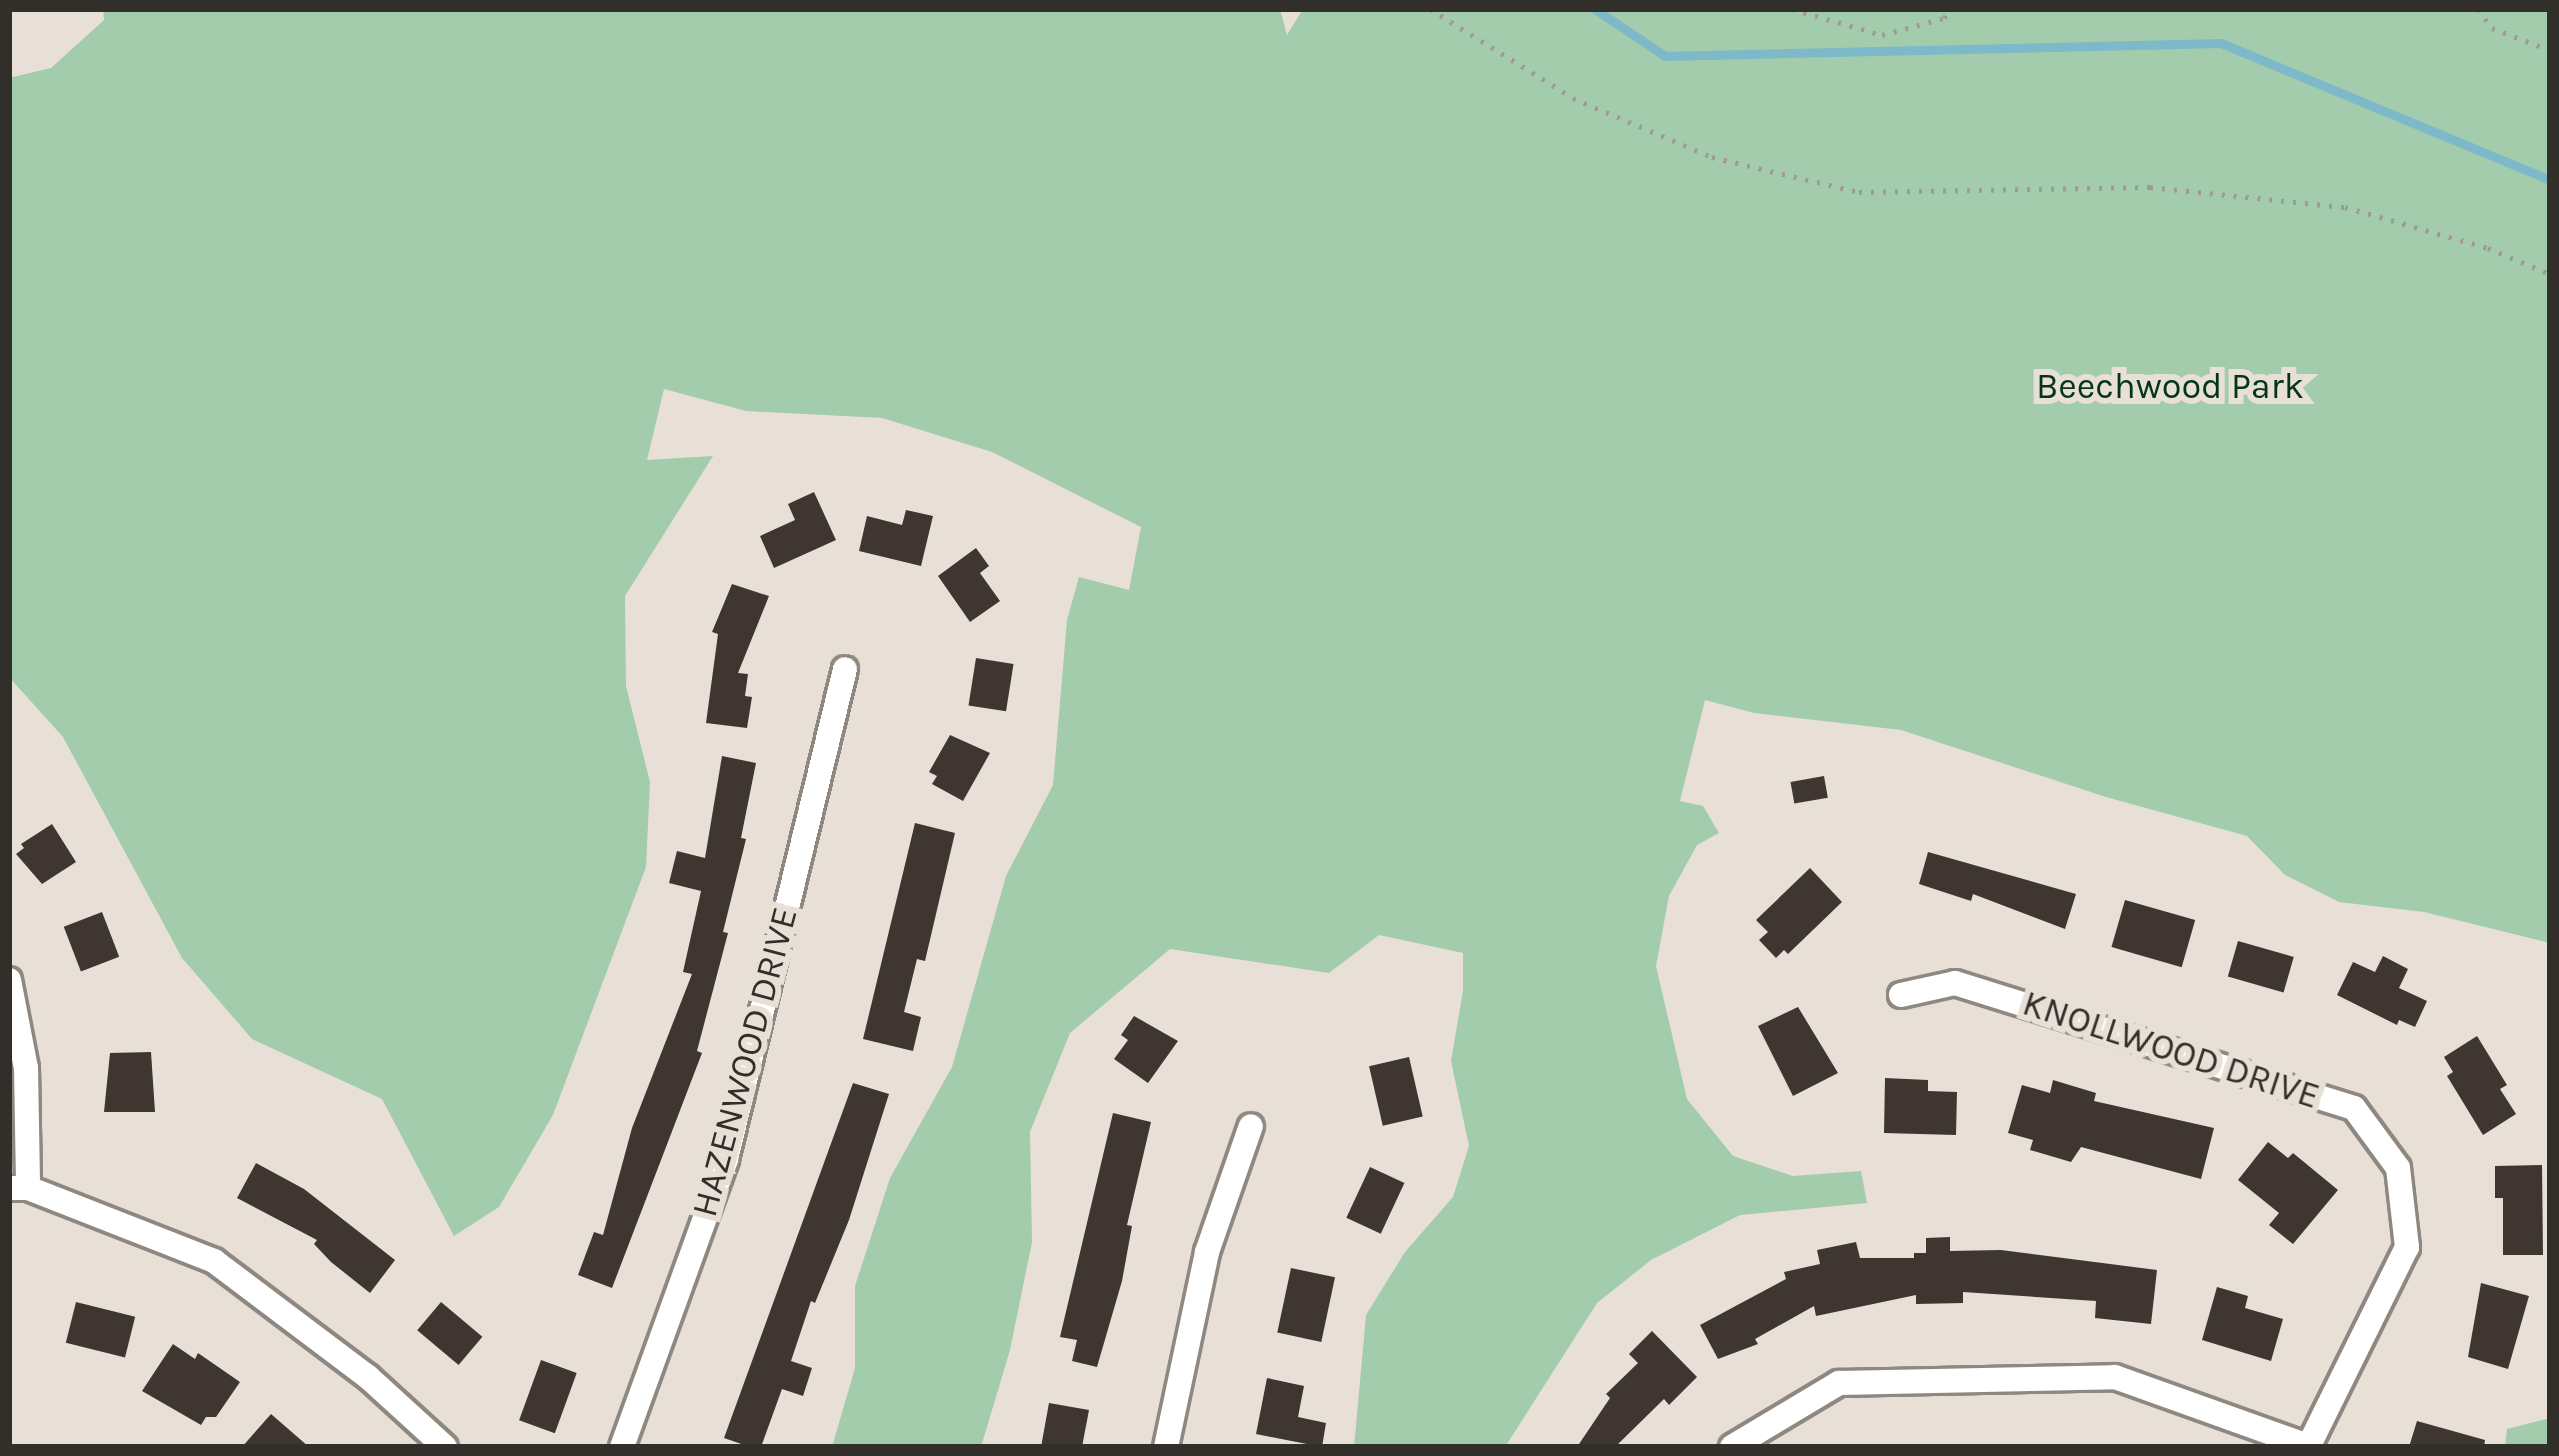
<!DOCTYPE html>
<html>
<head>
<meta charset="utf-8">
<style>
  body { margin:0 }
  #map { position:relative; width:2559px; height:1456px; overflow:hidden; background:#e8e0d6; font-family:Karla,sans-serif }
  div>[style] { position:absolute }
  .green>* { inset:0; background:#a2ccab }
  .stream>* { height:9px; margin:-4.5px; padding:0 4.5px; transform-origin:4.5px; border-radius:4.5px; background:#7eb9ca }
  .building>* { inset:0; background:#3f3631; transform-origin:0 0 }
  .path>* { height:4.5px; margin-top:-2.25px; transform-origin:0; background:repeating-linear-gradient(90deg,#a09a93 0 3px,transparent 0 12px) }
  .roads { filter:drop-shadow(3px 0 #8f8880) drop-shadow(-3px 0 #8f8880) drop-shadow(0 3px #8f8880) drop-shadow(0 -3px #8f8880) }
  .minor>* { height:24px; margin:-12px; padding:0 12px; transform-origin:12px; border-radius:12px; background:#fff }
  span { translate:-50% -50%; white-space:nowrap; text-align:center; line-height:1.15; -webkit-text-stroke:12px #e8e0d6; paint-order:stroke }
  .park-label { font-size:36px; color:#033617 }
  .street-label { font-size:36px; color:#322f2b }
  .frame { position:absolute; inset:0; border:12px solid #322f2b; pointer-events:none }
</style>
</head>
<body>
<div id="map">
  <div class="green">
    <div style="clip-path:polygon(103px 9px,1280px 9px,1287px 35px,1303px 9px,2550px 9px,2550px 943px,2424px 912px,2339px 902px,2285px 875px,2247px 836px,2106px 797px,1901px 730px,1754px 713px,1705px 700px,1680px 801px,1703px 806px,1719px 833px,1697px 845px,1669px 896px,1656px 966px,1687px 1099px,1733px 1156px,1793px 1176px,1861px 1171px,1867px 1203px,1740px 1215px,1651px 1260px,1597px 1303px,1505px 1447px,1354px 1447px,1366px 1315px,1405px 1252px,1453px 1197px,1469px 1146px,1451px 1061px,1463px 991px,1463px 953px,1379px 935px,1329px 973px,1170px 949px,1070px 1033px,1030px 1132px,1032px 1242px,1010px 1350px,981px 1447px,832px 1447px,855px 1368px,855px 1286px,890px 1178px,952px 1067px,1006px 876px,1053px 785px,1067px 620px,1079px 577px,1129px 590px,1141px 527px,992px 452px,882px 418px,746px 411px,664px 389px,647px 460px,713px 456px,625px 596px,626px 686px,650px 782px,646px 867px,553px 1115px,499px 1207px,454px 1236px,382px 1099px,252px 1039px,182px 958px,63px 737px,9px 677px,9px 78px,51px 68px,104px 20px)"></div>
    <div style="clip-path:polygon(2550px 1418px,2550px 1447px,2505px 1447px,2507px 1429px)"></div>
  </div>
  <div class="stream">
    <div style="left:1595px;top:9px;width:84px;rotate:33.9deg"></div>
    <div style="left:1665px;top:56px;width:556px;rotate:-1.34deg"></div>
    <div style="left:2221px;top:43px;width:356px;rotate:22.6deg"></div>
  </div>
  <div class="building">
    <div style="clip-path:polygon(814px 492px,836px 540px,774px 568px,760px 536px,795px 520px,788px 504px)"></div>
    <div style="clip-path:polygon(906px 510px,933px 516px,921px 566px,859px 551px,867px 516px,902px 525px)"></div>
    <div style="clip-path:polygon(976px 548px,989px 566px,980px 573px,1000px 601px,970px 622px,938px 576px)"></div>
    <div style="clip-path:polygon(732px 584px,769px 596px,738px 673px,748px 674px,745px 696px,752px 697px,747px 728px,706px 723px,718px 634px,712px 632px)"></div>
    <div style="left:976px;top:658px;width:38px;height:48px;rotate:9deg"></div>
    <div style="clip-path:polygon(950px 735px,990px 753px,963px 801px,932px 784px,937px 776px,929px 772px)"></div>
    <div style="clip-path:polygon(722px 756px,756px 763px,741px 838px,746px 839px,723px 932px,728px 933px,697px 1051px,702px 1053px,612px 1288px,578px 1275px,594px 1232px,603px 1235px,632px 1128px,692px 974px,683px 972px,701px 891px,669px 883px,677px 851px,705px 858px)"></div>
    <div style="left:1824px;top:776px;width:22px;height:34px;rotate:80deg"></div>
    <div style="clip-path:polygon(915px 823px,955px 833px,925px 961px,917px 959px,904px 1012px,921px 1017px,913px 1051px,863px 1039px)"></div>
    <div style="clip-path:polygon(52px 824px,76px 862px,42px 884px,16px 854px,24px 848px,21px 844px)"></div>
    <div style="clip-path:polygon(1928px 852px,2076px 894px,2065px 929px,1973px 894px,1971px 901px,1919px 884px)"></div>
    <div style="clip-path:polygon(1810px 868px,1842px 902px,1788px 954px,1784px 950px,1776px 958px,1759px 940px,1768px 932px,1756px 920px)"></div>
    <div style="left:2125px;top:900px;width:73px;height:49px;rotate:16deg"></div>
    <div style="left:102px;top:912px;width:48px;height:41px;rotate:69deg"></div>
    <div style="left:2238px;top:941px;width:58px;height:37px;rotate:16deg"></div>
    <div style="clip-path:polygon(2383px 956px,2408px 969px,2399px 988px,2427px 1001px,2415px 1027px,2399px 1020px,2397px 1025px,2337px 995px,2353px 962px,2375px 972px)"></div>
    <div style="clip-path:polygon(1798px 1007px,1838px 1073px,1793px 1096px,1758px 1026px)"></div>
    <div style="clip-path:polygon(1134px 1016px,1178px 1041px,1148px 1083px,1114px 1059px,1128px 1040px,1121px 1035px)"></div>
    <div style="clip-path:polygon(2477px 1036px,2507px 1085px,2500px 1089px,2516px 1114px,2483px 1135px,2447px 1076px,2453px 1072px,2444px 1057px)"></div>
    <div style="clip-path:polygon(151px 1052px,155px 1112px,104px 1112px,110px 1053px)"></div>
    <div style="left:1409px;top:1057px;width:61px;height:41px;rotate:77deg"></div>
    <div style="clip-path:polygon(1885px 1078px,1928px 1080px,1928px 1091px,1957px 1092px,1956px 1135px,1884px 1133px)"></div>
    <div style="clip-path:polygon(2053px 1080px,2096px 1093px,2094px 1101px,2214px 1128px,2201px 1179px,2081px 1147px,2071px 1162px,2030px 1150px,2033px 1140px,2008px 1133px,2022px 1085px,2050px 1093px)"></div>
    <div style="clip-path:polygon(853px 1083px,889px 1094px,849px 1220px,815px 1303px,811px 1301px,791px 1361px,812px 1368px,803px 1396px,782px 1389px,761px 1447px,750px 1447px,724px 1438px)"></div>
    <div style="clip-path:polygon(1113px 1113px,1151px 1122px,1127px 1225px,1132px 1226px,1122px 1281px,1097px 1367px,1072px 1361px,1077px 1340px,1060px 1337px)"></div>
    <div style="clip-path:polygon(2268px 1142px,2288px 1158px,2293px 1153px,2338px 1190px,2293px 1244px,2269px 1225px,2279px 1213px,2238px 1180px)"></div>
    <div style="clip-path:polygon(256px 1163px,304px 1189px,395px 1260px,370px 1293px,331px 1262px,314px 1244px,317px 1240px,237px 1198px)"></div>
    <div style="clip-path:polygon(2542px 1165px,2543px 1255px,2503px 1255px,2503px 1198px,2495px 1198px,2495px 1166px)"></div>
    <div style="left:1370px;top:1167px;width:38px;height:56px;rotate:25deg"></div>
    <div style="clip-path:polygon(1950px 1237px,1950px 1251px,2001px 1250px,2157px 1270px,2151px 1324px,2095px 1318px,2096px 1301px,1963px 1292px,1963px 1303px,1916px 1304px,1916px 1295px,1816px 1316px,1814px 1306px,1755px 1339px,1758px 1344px,1718px 1359px,1700px 1325px,1786px 1279px,1784px 1272px,1820px 1264px,1817px 1250px,1856px 1242px,1860px 1258px,1914px 1258px,1914px 1253px,1926px 1253px,1926px 1238px)"></div>
    <div style="left:1291px;top:1268px;width:45px;height:66px;rotate:12deg"></div>
    <div style="clip-path:polygon(2481px 1283px,2529px 1296px,2508px 1369px,2468px 1357px)"></div>
    <div style="clip-path:polygon(2217px 1287px,2248px 1296px,2245px 1308px,2283px 1319px,2271px 1361px,2202px 1340px)"></div>
    <div style="left:76px;top:1302px;width:61px;height:42px;rotate:14deg"></div>
    <div style="left:441px;top:1302px;width:54px;height:37px;rotate:40deg"></div>
    <div style="clip-path:polygon(1652px 1331px,1697px 1377px,1669px 1405px,1664px 1399px,1615px 1447px,1577px 1447px,1610px 1398px,1606px 1394px,1638px 1363px,1629px 1354px)"></div>
    <div style="clip-path:polygon(173px 1344px,195px 1359px,198px 1353px,240px 1382px,216px 1417px,206px 1417px,201px 1425px,142px 1391px)"></div>
    <div style="left:541px;top:1360px;width:38px;height:64px;rotate:20deg"></div>
    <div style="clip-path:polygon(1267px 1378px,1304px 1386px,1298px 1417px,1326px 1423px,1322px 1447px,1256px 1434px)"></div>
    <div style="clip-path:polygon(1049px 1403px,1089px 1410px,1082px 1447px,1041px 1447px)"></div>
    <div style="clip-path:polygon(271px 1414px,309px 1447px,242px 1447px)"></div>
    <div style="clip-path:polygon(2417px 1421px,2485px 1440px,2484px 1447px,2409px 1447px)"></div>
  </div>
  <div class="path">
    <div style="left:1430px;top:9px;width:168px;rotate:31.9deg"></div>
    <div style="left:1573px;top:98px;width:151px;rotate:23deg"></div>
    <div style="left:1712px;top:157px;width:151px;rotate:13.4deg"></div>
    <div style="left:1859px;top:192px;width:291px;rotate:-1deg"></div>
    <div style="left:2150px;top:187px;width:196px;rotate:5.9deg"></div>
    <div style="left:2345px;top:207px;width:149px;rotate:16deg"></div>
    <div style="left:2488px;top:248px;width:67px;rotate:22.8deg"></div>
    <div style="left:1792px;top:9px;width:94px;rotate:16.1deg"></div>
    <div style="left:1882px;top:35px;width:64px;rotate:-15.3deg"></div>
    <div style="left:1944px;top:18px;width:10px;rotate:-61deg"></div>
    <div style="left:2478px;top:9px;width:24px;rotate:54deg"></div>
    <div style="left:2492px;top:28px;width:62px;rotate:20.8deg"></div>
  </div>
  <div class="roads">
    <div class="minor">
      <div style="left:9px;top:980px;width:90px;rotate:79.1deg"></div>
      <div style="left:26px;top:1068px;width:120px;rotate:89deg"></div>
      <div style="left:1901px;top:995px;width:55px;rotate:-12.5deg"></div>
      <div style="left:1955px;top:983px;width:418px;rotate:17.4deg"></div>
      <div style="left:2354px;top:1108px;width:74px;rotate:53.7deg"></div>
      <div style="left:2398px;top:1168px;width:80px;rotate:83.5deg"></div>
      <div style="left:2407px;top:1247px;width:223px;rotate:116.3deg"></div>
      <div style="left:9px;top:1188px;width:19px"></div>
      <div style="left:28px;top:1188px;width:200px;rotate:21.4deg"></div>
      <div style="left:214px;top:1261px;width:193px;rotate:37deg"></div>
      <div style="left:368px;top:1377px;width:104px;rotate:42.3deg"></div>
      <div style="left:622px;top:1447px;width:306px;rotate:-70.1deg"></div>
      <div style="left:726px;top:1159px;width:504px;rotate:-76.35deg"></div>
      <div style="left:1166px;top:1447px;width:199px;rotate:-78.1deg"></div>
      <div style="left:1207px;top:1252px;width:133px;rotate:-70.8deg"></div>
      <div style="left:1732px;top:1447px;width:125px;rotate:-30.9deg"></div>
      <div style="left:1839px;top:1383px;width:276px;rotate:-1.2deg"></div>
      <div style="left:2115px;top:1377px;width:205px;rotate:19.7deg"></div>
    </div>
  </div>
  <div class="park-label">
    <span style="left:2170px;top:387px">Beechwood Park</span>
  </div>
  <div class="street-label">
    <span style="left:2171px;top:1050px;rotate:18deg">KNOLLWOOD DRIVE</span>
    <span style="left:745px;top:1062px;rotate:-75deg">HAZENWOOD DRIVE</span>
  </div>
  <div class="frame"></div>
</div>
</body>
</html>
